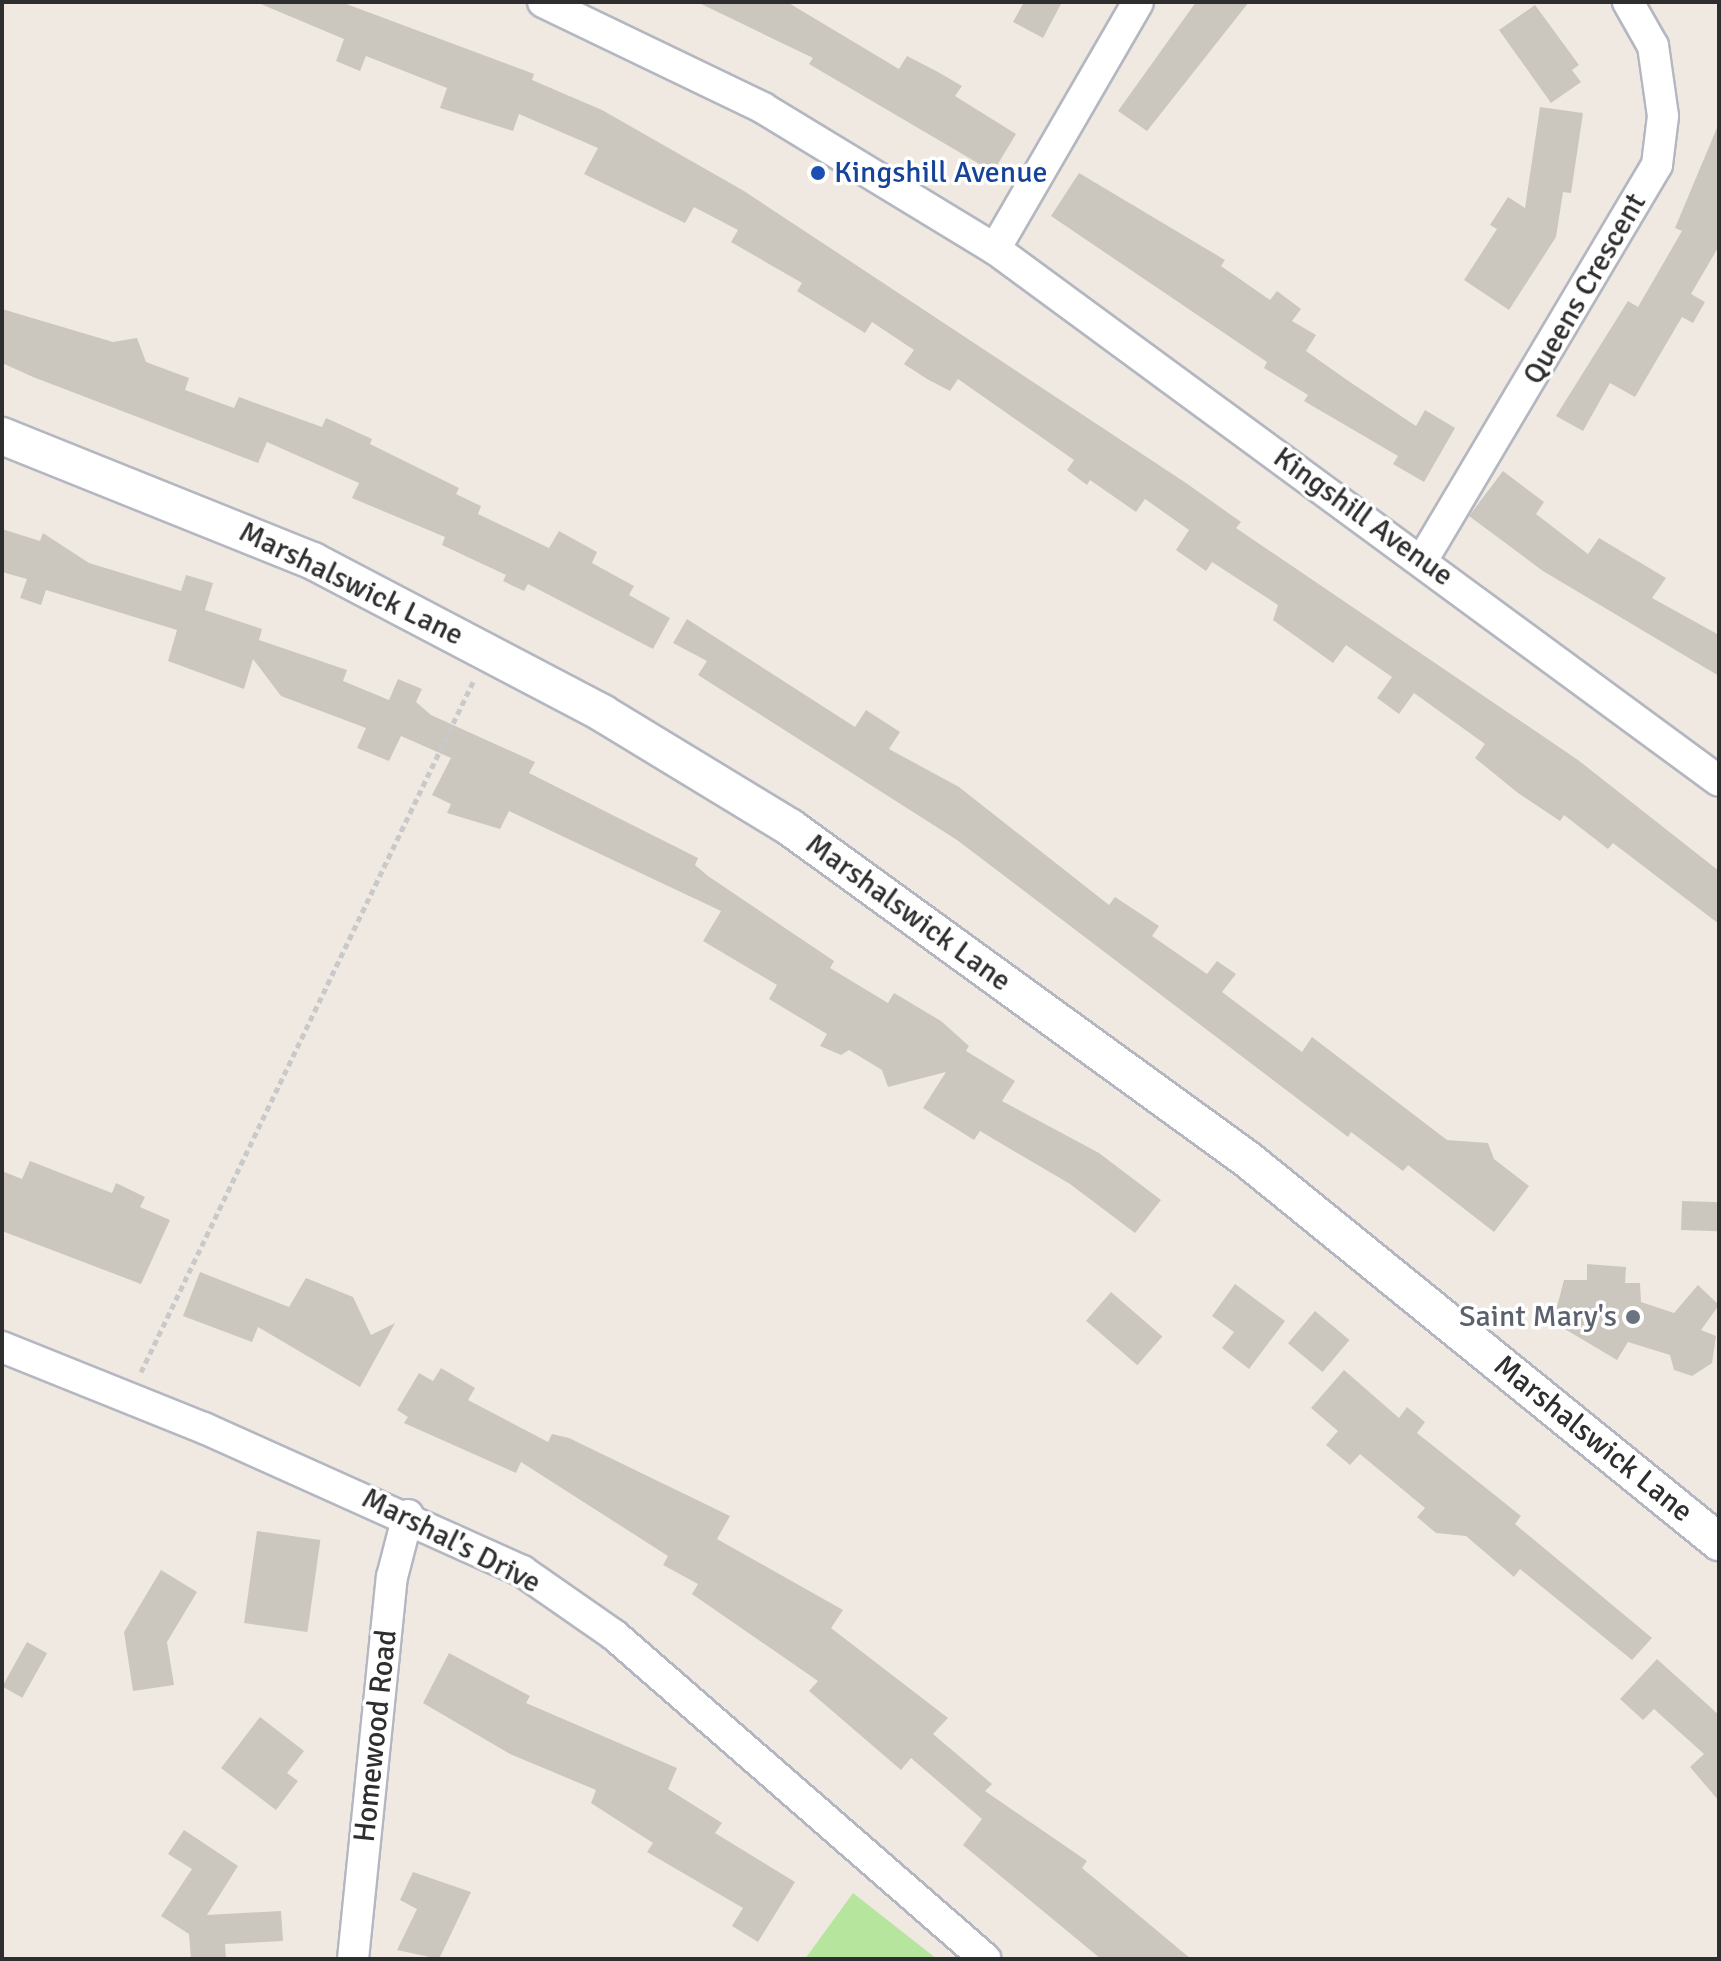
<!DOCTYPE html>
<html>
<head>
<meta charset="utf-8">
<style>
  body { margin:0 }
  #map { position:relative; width:1721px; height:1961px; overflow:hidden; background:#efe9e1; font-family:Signika,sans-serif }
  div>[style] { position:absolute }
  .green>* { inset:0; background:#b6e59e }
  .building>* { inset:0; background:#cbc7bf; transform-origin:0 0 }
  .path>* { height:5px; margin-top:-2.5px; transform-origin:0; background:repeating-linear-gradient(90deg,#c9c9c9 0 6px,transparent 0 10px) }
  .roads { filter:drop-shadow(2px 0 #b4b7c1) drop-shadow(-2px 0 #b4b7c1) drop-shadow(0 2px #b4b7c1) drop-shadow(0 -2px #b4b7c1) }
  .minor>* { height:30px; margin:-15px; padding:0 15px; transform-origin:15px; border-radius:15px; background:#fff }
  .tertiary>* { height:36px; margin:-18px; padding:0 18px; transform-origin:18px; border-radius:18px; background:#fff }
  .dots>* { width:22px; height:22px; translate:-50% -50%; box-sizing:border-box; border:4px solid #fff; border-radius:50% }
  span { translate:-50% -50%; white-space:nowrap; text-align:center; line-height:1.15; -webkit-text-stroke:7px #fff; paint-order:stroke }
  .transit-label { font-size:30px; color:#164399 }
  .left { translate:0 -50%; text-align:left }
  .street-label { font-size:30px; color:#2e2e2e }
  .worship-label { font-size:30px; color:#5b616d }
  .right { translate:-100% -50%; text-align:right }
  .frame { position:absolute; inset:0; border:4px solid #2e2e2e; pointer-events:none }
</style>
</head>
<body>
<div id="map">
  <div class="green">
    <div style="clip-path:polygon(853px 1893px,937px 1959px,805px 1959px)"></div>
  </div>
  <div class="building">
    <div style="clip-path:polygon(256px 2px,341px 2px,534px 74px,532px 80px,602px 110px,744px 191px,1186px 483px,1241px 522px,1236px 528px,1578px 760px,1719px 871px,1719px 924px,1613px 843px,1608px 849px,1564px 815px,1560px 821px,1518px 793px,1475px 758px,1485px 744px,1414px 693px,1399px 714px,1377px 698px,1392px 677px,1346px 645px,1333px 663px,1273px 620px,1278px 605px,1212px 562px,1206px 571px,1176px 550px,1189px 530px,1145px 499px,1136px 512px,1090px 480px,1087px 485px,1067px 470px,1074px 460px,958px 379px,950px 391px,927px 379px,904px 364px,914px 350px,872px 322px,865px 333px,797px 291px,802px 283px,731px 242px,738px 230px,694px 207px,685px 223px,584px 174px,598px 148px,519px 114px,513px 131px,440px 108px,447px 88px,366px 56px,360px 71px,336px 61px,344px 39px)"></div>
    <div style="clip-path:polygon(697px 2px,787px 2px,899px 69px,907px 56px,938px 72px,962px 86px,955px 96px,1016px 134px,993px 172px,809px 64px,813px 58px)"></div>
    <div style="clip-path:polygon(1024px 2px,1062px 2px,1043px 38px,1013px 22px)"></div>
    <div style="clip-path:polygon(1196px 2px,1249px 2px,1147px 131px,1118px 111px)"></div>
    <div style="clip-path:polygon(1535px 5px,1579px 65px,1572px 70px,1581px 82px,1551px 103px,1499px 30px)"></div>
    <div style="clip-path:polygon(1540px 107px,1583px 113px,1571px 193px,1563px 192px,1556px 237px,1509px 310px,1464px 280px,1497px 229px,1490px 225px,1508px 197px,1525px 208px)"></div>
    <div style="clip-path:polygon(1719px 123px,1719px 246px,1691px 294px,1705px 302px,1693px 323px,1682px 317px,1635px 397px,1610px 383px,1583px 431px,1556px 416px,1628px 301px,1638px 307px,1682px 231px,1675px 228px)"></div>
    <div style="clip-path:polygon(1079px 173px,1225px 260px,1221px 266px,1270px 300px,1277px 291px,1301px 309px,1292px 321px,1316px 335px,1306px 351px,1347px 380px,1416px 426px,1425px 410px,1455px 428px,1424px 482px,1393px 464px,1398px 456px,1304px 401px,1308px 395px,1264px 368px,1267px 362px,1051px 216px)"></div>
    <div style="clip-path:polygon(2px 309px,113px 342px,137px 338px,146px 362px,189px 378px,185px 390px,234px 408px,239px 397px,322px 427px,326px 418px,372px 439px,370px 444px,459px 488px,456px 494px,481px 506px,478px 514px,549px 548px,559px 531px,597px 552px,592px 563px,634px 586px,629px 595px,670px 618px,653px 649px,528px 584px,524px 591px,503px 581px,506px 575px,442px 545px,445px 537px,352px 498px,359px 483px,267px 442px,258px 463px,33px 377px,2px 363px)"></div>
    <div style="clip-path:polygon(1503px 471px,1544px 502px,1536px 514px,1588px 554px,1599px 538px,1666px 578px,1652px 598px,1719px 635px,1719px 676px,1543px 571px,1469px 516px)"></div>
    <div style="clip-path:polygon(2px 529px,40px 541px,43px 533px,89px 563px,181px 591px,186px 575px,213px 583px,205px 610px,262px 629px,259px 640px,347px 670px,343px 681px,389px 700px,398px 679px,422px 689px,416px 702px,431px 715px,535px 762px,529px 773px,698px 858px,695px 865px,708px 876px,834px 961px,830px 968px,888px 1003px,894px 993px,941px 1021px,969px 1046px,966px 1051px,1015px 1081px,1002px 1101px,1099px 1153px,1161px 1200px,1135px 1233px,1070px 1184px,980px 1131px,974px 1140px,923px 1108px,946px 1072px,888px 1087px,882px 1070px,849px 1050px,841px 1055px,820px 1046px,827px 1034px,769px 999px,777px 985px,703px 941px,721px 911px,509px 811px,500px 829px,447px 813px,451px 804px,432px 795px,451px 758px,401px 736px,389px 761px,357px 748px,366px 728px,281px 696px,253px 659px,244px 689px,168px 661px,177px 630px,46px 590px,41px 605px,20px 598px,27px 579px,2px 572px)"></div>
    <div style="clip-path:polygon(687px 619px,855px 727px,866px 710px,900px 732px,889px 749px,959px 787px,1109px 905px,1115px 897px,1159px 926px,1152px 936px,1207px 974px,1217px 961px,1236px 974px,1222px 992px,1302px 1052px,1312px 1037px,1447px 1140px,1488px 1143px,1494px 1159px,1529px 1186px,1494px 1232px,1408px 1165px,1403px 1171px,1351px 1132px,1348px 1137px,957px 840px,698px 675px,707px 661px,673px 643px)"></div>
    <div style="clip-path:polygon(30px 1161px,112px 1193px,116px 1183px,145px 1197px,140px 1207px,170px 1220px,141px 1284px,2px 1231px,2px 1171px,22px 1179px)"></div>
    <div style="left:1682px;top:1201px;width:37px;height:29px;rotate:2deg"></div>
    <div style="clip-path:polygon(1587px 1264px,1626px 1267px,1625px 1283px,1640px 1283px,1641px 1302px,1674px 1313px,1698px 1285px,1719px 1305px,1701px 1330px,1716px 1336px,1712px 1363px,1692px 1376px,1674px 1370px,1670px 1355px,1628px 1342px,1617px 1360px,1553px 1322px,1564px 1280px,1587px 1280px)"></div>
    <div style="clip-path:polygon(200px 1272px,289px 1307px,306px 1278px,353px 1297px,371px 1335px,395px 1323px,360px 1387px,258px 1327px,252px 1342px,183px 1316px)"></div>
    <div style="clip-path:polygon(1235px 1284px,1285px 1321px,1249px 1369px,1222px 1348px,1234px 1332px,1212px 1316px)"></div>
    <div style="left:1111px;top:1292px;width:68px;height:38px;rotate:41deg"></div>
    <div style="left:1315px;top:1311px;width:45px;height:42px;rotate:40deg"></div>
    <div style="clip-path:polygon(441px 1368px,475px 1388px,468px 1400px,548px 1442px,552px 1434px,569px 1438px,730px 1516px,717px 1539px,843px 1610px,831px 1628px,948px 1718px,933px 1734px,992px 1784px,985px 1791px,1087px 1861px,1082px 1868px,1191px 1959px,1101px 1959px,963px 1845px,982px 1819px,911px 1758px,901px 1770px,809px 1691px,818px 1681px,692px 1594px,698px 1584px,663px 1565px,668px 1556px,521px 1462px,516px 1473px,404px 1423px,408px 1417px,397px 1410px,419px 1373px,433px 1381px)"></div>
    <div style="clip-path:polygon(1344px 1370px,1399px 1418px,1407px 1407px,1425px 1422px,1417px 1433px,1521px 1516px,1515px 1524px,1652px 1638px,1632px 1660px,1520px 1569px,1514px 1577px,1466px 1536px,1436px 1533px,1417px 1517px,1425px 1508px,1360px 1454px,1350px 1465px,1326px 1445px,1338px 1431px,1311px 1408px)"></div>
    <div style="left:257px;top:1531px;width:64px;height:93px;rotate:8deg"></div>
    <div style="clip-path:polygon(161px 1570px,197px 1592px,167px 1642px,174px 1685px,133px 1691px,124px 1632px)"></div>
    <div style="left:27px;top:1642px;width:23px;height:51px;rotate:29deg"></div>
    <div style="clip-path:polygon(449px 1653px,530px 1696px,526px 1703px,677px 1768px,668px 1789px,722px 1823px,715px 1833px,795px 1882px,758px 1942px,732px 1926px,743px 1908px,647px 1852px,653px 1843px,591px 1803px,596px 1790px,510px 1754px,423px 1703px)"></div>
    <div style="clip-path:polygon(1657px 1659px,1719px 1715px,1719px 1801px,1690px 1767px,1704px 1754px,1654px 1709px,1643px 1720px,1620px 1699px)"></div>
    <div style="clip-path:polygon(260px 1717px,304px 1751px,287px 1773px,298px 1781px,276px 1810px,221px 1768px)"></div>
    <div style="clip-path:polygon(184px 1830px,238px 1866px,207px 1915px,281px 1911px,283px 1941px,225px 1944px,226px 1959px,191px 1959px,189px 1934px,161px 1916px,192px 1869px,168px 1854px)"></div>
    <div style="clip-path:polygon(413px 1872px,471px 1892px,439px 1959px,397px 1950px,417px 1909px,400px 1900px)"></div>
  </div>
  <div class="path">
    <div style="left:141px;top:1372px;width:766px;rotate:-64.31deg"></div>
  </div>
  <div class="roads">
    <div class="minor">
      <div style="left:543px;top:2px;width:244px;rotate:25.7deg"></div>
      <div style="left:763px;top:108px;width:271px;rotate:31.3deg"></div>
      <div style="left:995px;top:249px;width:898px;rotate:36.31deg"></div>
      <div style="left:995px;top:249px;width:285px;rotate:-59.9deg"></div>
      <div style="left:1423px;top:559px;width:458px;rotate:-59.3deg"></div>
      <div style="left:1657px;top:165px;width:49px;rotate:-83deg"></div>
      <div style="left:1663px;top:116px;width:71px;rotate:-98.1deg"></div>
      <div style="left:1653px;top:46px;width:51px;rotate:-119.6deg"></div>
      <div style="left:2px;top:1347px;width:218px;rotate:21.9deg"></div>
      <div style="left:204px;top:1428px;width:349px;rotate:24.2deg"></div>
      <div style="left:522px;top:1571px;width:112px;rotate:34.8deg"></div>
      <div style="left:614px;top:1635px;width:493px;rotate:41.1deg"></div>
      <div style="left:353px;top:1959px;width:384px;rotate:-84.2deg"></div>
      <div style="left:392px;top:1577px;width:64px;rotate:-75.5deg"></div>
    </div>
    <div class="tertiary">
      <div style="left:2px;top:436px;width:335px;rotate:21.9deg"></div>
      <div style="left:313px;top:561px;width:327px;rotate:27.7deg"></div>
      <div style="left:602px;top:713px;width:221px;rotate:31.3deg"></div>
      <div style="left:791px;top:828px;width:563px;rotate:35.98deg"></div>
      <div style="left:1247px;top:1159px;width:608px;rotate:39.06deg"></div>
    </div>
  </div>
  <div class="dots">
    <div style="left:818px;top:173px;background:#1a4fb4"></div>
    <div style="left:1633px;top:1317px;background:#6b7280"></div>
  </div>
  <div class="transit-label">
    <span class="left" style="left:834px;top:173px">Kingshill Avenue</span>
  </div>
  <div class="street-label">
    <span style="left:1585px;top:289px;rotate:-60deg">Queens Crescent</span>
    <span style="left:1363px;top:517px;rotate:36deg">Kingshill Avenue</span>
    <span style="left:351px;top:584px;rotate:26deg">Marshalswick Lane</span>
    <span style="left:908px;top:913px;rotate:36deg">Marshalswick Lane</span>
    <span style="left:1593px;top:1439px;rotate:39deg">Marshalswick Lane</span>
    <span style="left:451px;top:1541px;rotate:27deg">Marshal's Drive</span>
    <span style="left:376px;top:1736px;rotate:-84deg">Homewood Road</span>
  </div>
  <div class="worship-label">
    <span class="right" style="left:1617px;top:1317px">Saint Mary's</span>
  </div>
  <div class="frame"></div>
</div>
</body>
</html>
